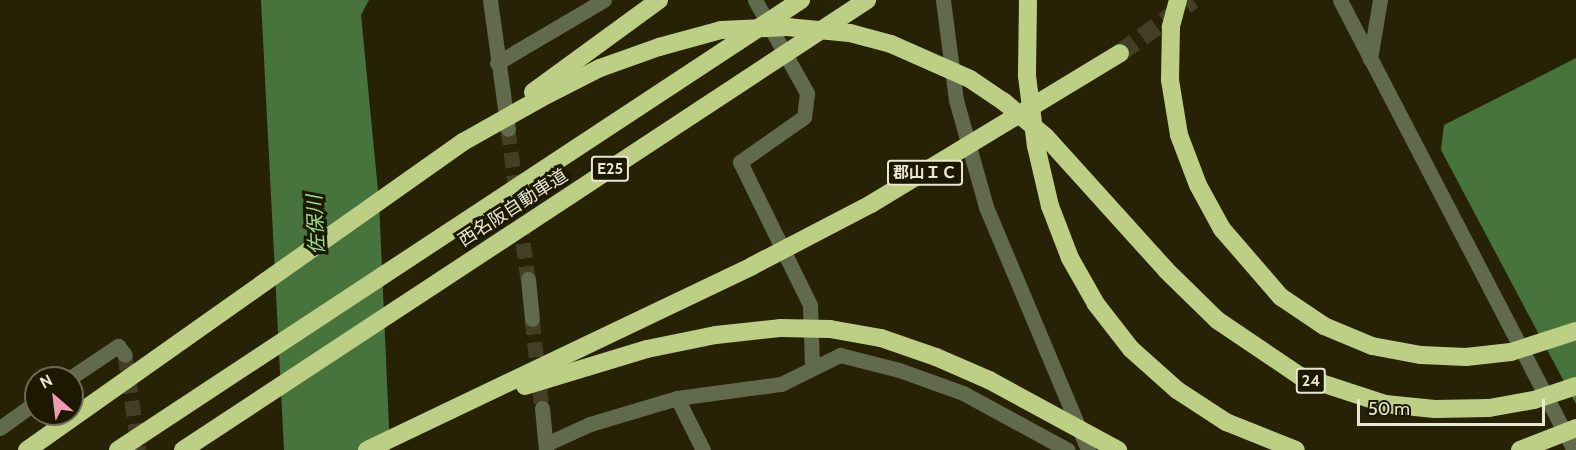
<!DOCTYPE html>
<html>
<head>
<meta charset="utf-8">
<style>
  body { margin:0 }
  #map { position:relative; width:1576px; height:450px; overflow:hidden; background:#272205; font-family:Cabin,"Noto Sans JP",sans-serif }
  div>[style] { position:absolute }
  .water>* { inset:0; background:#46743c }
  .street-tunnel>* { height:15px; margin-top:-7.5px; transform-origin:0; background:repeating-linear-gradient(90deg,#443f24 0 15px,transparent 0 23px) }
  .highway-tunnel>* { height:18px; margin-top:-9px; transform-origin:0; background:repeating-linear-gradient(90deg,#443f24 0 18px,transparent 0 27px) }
  .street>* { height:15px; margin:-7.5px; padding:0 7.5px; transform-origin:7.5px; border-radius:7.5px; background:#626a4d }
  .highway>* { height:18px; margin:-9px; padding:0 9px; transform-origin:9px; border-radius:9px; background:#bccf85 }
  span { translate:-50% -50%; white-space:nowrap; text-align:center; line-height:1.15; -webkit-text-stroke:6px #1d1900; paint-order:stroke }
  .shield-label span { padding:2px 4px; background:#1d1900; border:2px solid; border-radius:4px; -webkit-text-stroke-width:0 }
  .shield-label { font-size:16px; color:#e8e6d5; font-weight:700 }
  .street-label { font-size:18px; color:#e8e6d5 }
  .water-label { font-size:20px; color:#99dc8a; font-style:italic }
  .north { position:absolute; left:24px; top:366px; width:60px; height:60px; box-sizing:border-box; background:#1d1900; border:2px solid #6e6b55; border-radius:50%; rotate:332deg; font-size:16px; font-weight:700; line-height:24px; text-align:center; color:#e8e6d5 }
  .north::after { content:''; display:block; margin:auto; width:21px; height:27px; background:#f19ab4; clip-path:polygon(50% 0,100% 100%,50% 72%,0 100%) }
  .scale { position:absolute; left:1357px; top:399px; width:188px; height:27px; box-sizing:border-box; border:3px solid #e8e6d5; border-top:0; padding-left:8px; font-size:18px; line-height:21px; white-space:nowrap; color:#e8e6d5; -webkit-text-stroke:4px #1d1900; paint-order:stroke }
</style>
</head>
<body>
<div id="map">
  <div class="water">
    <div style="clip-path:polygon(261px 0,369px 0,361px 15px,379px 201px,390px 450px,284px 450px)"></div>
    <div style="clip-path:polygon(1576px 58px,1576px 404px,1441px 150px,1444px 125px)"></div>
  </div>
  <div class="street-tunnel">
    <div style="left:508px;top:129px;width:151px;rotate:82.4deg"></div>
    <div style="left:532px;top:319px;width:90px;rotate:83.6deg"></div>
    <div style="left:125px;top:355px;width:96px;rotate:81.6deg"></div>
  </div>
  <div class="highway-tunnel">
    <div style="left:1120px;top:53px;width:90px;rotate:-36deg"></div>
  </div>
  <div class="street">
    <div style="left:490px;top:0;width:130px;rotate:82.1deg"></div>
    <div style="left:755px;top:0;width:107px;rotate:60.8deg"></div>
    <div style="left:807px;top:93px;width:24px;rotate:97deg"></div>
    <div style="left:804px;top:117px;width:78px;rotate:144.9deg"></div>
    <div style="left:740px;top:162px;width:159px;rotate:63.9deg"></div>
    <div style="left:810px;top:305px;width:61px;rotate:88.1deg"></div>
    <div style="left:943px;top:0;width:101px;rotate:82.6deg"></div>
    <div style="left:956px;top:100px;width:111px;rotate:74.3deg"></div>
    <div style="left:986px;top:207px;width:264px;rotate:67.2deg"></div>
    <div style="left:1340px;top:0;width:507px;rotate:62.53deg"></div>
    <div style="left:1370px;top:59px;width:60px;rotate:-80.4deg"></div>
    <div style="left:497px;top:63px;width:124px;rotate:-30.5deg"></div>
    <div style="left:528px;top:279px;width:40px;rotate:84.3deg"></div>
    <div style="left:70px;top:378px;width:58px;rotate:-33.7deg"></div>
    <div style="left:118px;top:346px;width:11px;rotate:52deg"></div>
    <div style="left:677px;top:398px;width:58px;rotate:63.4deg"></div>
    <div style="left:542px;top:408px;width:42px;rotate:84.6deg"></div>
    <div style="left:0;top:428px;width:44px;rotate:-35.8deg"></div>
    <div style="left:546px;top:444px;width:48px;rotate:-24.4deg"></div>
    <div style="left:590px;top:424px;width:91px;rotate:-16.6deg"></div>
    <div style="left:677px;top:398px;width:105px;rotate:-7.7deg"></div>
    <div style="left:781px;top:384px;width:66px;rotate:-26.2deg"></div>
    <div style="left:840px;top:355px;width:61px;rotate:14.3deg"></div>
    <div style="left:899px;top:370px;width:68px;rotate:19.8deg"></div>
    <div style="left:963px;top:393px;width:119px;rotate:28.5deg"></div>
  </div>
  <div class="highway">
    <div style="left:1028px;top:0;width:76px;rotate:90.8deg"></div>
    <div style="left:1027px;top:76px;width:71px;rotate:82.7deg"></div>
    <div style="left:1036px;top:146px;width:62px;rotate:76.9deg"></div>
    <div style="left:1050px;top:206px;width:56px;rotate:69deg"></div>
    <div style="left:1070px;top:258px;width:53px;rotate:60.5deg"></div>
    <div style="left:1096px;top:304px;width:57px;rotate:52.1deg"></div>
    <div style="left:1131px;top:349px;width:62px;rotate:41.7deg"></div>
    <div style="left:1177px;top:390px;width:59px;rotate:33.1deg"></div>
    <div style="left:1226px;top:422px;width:75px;rotate:21.8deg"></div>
    <div style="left:1178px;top:0;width:28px;rotate:105deg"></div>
    <div style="left:1171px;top:27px;width:53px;rotate:91.1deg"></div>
    <div style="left:1170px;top:80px;width:56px;rotate:80.7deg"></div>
    <div style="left:1179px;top:135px;width:53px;rotate:69.2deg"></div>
    <div style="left:1198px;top:185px;width:50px;rotate:61.4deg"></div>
    <div style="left:1222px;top:229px;width:90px;rotate:49.1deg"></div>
    <div style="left:1281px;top:297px;width:52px;rotate:34deg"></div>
    <div style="left:1324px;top:326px;width:52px;rotate:22.6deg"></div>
    <div style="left:1372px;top:346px;width:50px;rotate:10.4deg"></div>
    <div style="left:1421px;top:355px;width:45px;rotate:2.5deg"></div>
    <div style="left:1466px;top:357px;width:45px;rotate:-6.3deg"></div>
    <div style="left:1511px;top:352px;width:68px;rotate:-17.9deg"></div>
    <div style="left:533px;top:92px;width:156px;rotate:-36.1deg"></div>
    <div style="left:525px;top:386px;width:127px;rotate:-16.9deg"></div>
    <div style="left:647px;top:349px;width:70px;rotate:-11.5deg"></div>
    <div style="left:716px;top:335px;width:64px;rotate:-6.2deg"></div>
    <div style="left:780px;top:328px;width:50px;rotate:1.1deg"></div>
    <div style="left:830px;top:329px;width:52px;rotate:10deg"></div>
    <div style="left:881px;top:338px;width:58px;rotate:19.1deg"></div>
    <div style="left:936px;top:357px;width:58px;rotate:23.5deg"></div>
    <div style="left:989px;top:380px;width:147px;rotate:28.5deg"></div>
    <div style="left:27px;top:450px;width:534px;rotate:-35.24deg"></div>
    <div style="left:463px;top:142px;width:90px;rotate:-29.4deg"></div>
    <div style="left:541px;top:98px;width:66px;rotate:-27deg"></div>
    <div style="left:600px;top:68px;width:63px;rotate:-19.6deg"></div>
    <div style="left:659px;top:47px;width:64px;rotate:-15.3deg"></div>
    <div style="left:721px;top:30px;width:66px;rotate:-2.6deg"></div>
    <div style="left:787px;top:27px;width:63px;rotate:5.4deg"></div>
    <div style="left:850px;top:33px;width:42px;rotate:15deg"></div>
    <div style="left:891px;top:44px;width:86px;rotate:23.9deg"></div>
    <div style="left:970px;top:79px;width:40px;rotate:34deg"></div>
    <div style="left:1003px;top:101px;width:56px;rotate:39.9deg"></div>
    <div style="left:1046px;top:137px;width:179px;rotate:47.9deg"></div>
    <div style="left:1166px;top:270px;width:71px;rotate:44.4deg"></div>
    <div style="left:1217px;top:320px;width:100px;rotate:34deg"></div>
    <div style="left:1300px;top:376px;width:89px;rotate:18.2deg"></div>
    <div style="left:1385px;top:404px;width:50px;rotate:5.7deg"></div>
    <div style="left:1435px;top:409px;width:54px;rotate:-1.1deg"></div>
    <div style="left:1489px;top:408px;width:46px;rotate:-10.1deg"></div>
    <div style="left:1534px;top:400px;width:44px;rotate:-18.4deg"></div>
    <div style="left:118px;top:450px;width:818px;rotate:-33.38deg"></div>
    <div style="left:183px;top:450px;width:819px;rotate:-33.34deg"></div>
    <div style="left:367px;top:450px;width:427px;rotate:-25.5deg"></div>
    <div style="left:752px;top:266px;width:134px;rotate:-27.5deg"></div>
    <div style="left:871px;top:204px;width:291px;rotate:-31.2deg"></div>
    <div style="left:1520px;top:450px;width:60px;rotate:-21.4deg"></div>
  </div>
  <div class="shield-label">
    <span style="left:610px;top:169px">E25</span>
    <span style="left:925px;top:173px">郡山ＩＣ</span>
    <span style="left:1311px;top:381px">24</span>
  </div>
  <div class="street-label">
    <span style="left:513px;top:208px;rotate:-33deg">西名阪自動車道</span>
  </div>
  <div class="water-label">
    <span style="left:316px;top:225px;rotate:-93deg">佐保川</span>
  </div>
  <div class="north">N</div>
  <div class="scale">50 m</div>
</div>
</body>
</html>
